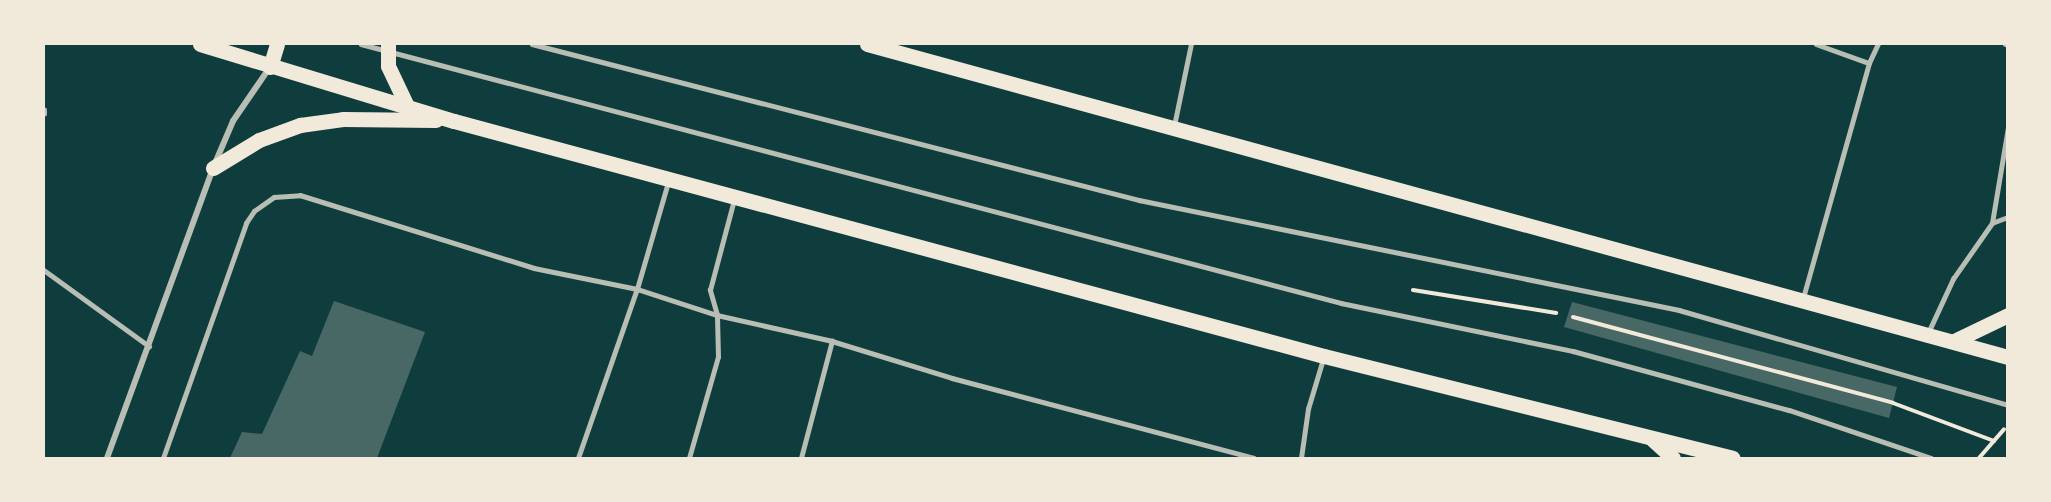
<!DOCTYPE html>
<html>
<head>
<meta charset="utf-8">
<style>
  body { margin:0 }
  #map { position:relative; width:2051px; height:502px; overflow:hidden; background:#0f3d3e; font-family:"Alegreya Sans",sans-serif }
  div>[style] { position:absolute }
  .building>* { inset:0; background:#486865 }
  .path>* { height:4px; margin:-2px; padding:0 2px; transform-origin:2px; border-radius:2px; background:#f1e9da }
  .service>* { height:4.5px; margin:-2.25px; padding:0 2.25px; transform-origin:2.25px; border-radius:2.25px; background:#b8beb3 }
  .minor>* { height:6px; margin:-3px; padding:0 3px; transform-origin:3px; border-radius:3px; background:#b8beb3 }
  .primary>* { height:15px; margin:-7.5px; padding:0 7.5px; transform-origin:7.5px; border-radius:7.5px; background:#f1e9da }
  span { translate:-50% -50%; white-space:nowrap; text-align:center; line-height:1.15; -webkit-text-stroke:6px #f1e9da; paint-order:stroke }
  .frame { position:absolute; inset:0; border:45px solid #f1e9da; pointer-events:none }
</style>
</head>
<body>
<div id="map">
  <div class="building">
    <div style="clip-path:polygon(334px 301px,425px 332px,377px 458px,230px 458px,242px 432px,262px 434px,300px 351px,312px 356px)"></div>
    <div style="clip-path:polygon(1572px 302px,1897px 387px,1889px 418px,1564px 327px)"></div>
  </div>
  <div class="path">
    <div style="left:1413px;top:290px;width:145px;rotate:9.1deg"></div>
    <div style="left:1573px;top:317px;width:331px;rotate:15deg"></div>
    <div style="left:1893px;top:403px;width:108px;rotate:20.6deg"></div>
    <div style="left:1979px;top:458px;width:38px;rotate:-49deg"></div>
  </div>
  <div class="service">
    <div style="left:361px;top:44px;width:1014px;rotate:14.8deg"></div>
    <div style="left:1341px;top:303px;width:237px;rotate:11.7deg"></div>
    <div style="left:1573px;top:351px;width:224px;rotate:15.3deg"></div>
    <div style="left:1789px;top:410px;width:150px;rotate:18.7deg"></div>
    <div style="left:532px;top:44px;width:627px;rotate:14.41deg"></div>
    <div style="left:1139px;top:200px;width:551px;rotate:11.51deg"></div>
    <div style="left:1679px;top:310px;width:342px;rotate:16.1deg"></div>
    <div style="left:1816px;top:44px;width:56px;rotate:19.7deg"></div>
    <div style="left:2005px;top:44px;width:3px;rotate:18deg"></div>
    <div style="left:44px;top:114px;width:4px;rotate:-90deg"></div>
    <div style="left:1174px;top:126px;width:84px;rotate:-78.3deg"></div>
    <div style="left:1992px;top:223px;width:17px;rotate:-21deg"></div>
    <div style="left:44px;top:270px;width:130px;rotate:35.9deg"></div>
    <div style="left:1803px;top:298px;width:244px;rotate:-74.3deg"></div>
    <div style="left:1869px;top:63px;width:21px;rotate:-65deg"></div>
    <div style="left:1928px;top:333px;width:60px;rotate:-65.2deg"></div>
    <div style="left:1953px;top:279px;width:68px;rotate:-55.1deg"></div>
    <div style="left:1992px;top:223px;width:97px;rotate:-80.5deg"></div>
    <div style="left:163px;top:458px;width:249px;rotate:-70.5deg"></div>
    <div style="left:246px;top:223px;width:14px;rotate:-56deg"></div>
    <div style="left:254px;top:211px;width:24px;rotate:-35deg"></div>
    <div style="left:274px;top:197px;width:26px;rotate:-4deg"></div>
    <div style="left:300px;top:195px;width:245px;rotate:17.3deg"></div>
    <div style="left:534px;top:268px;width:105px;rotate:11.5deg"></div>
    <div style="left:637px;top:289px;width:84px;rotate:18deg"></div>
    <div style="left:717px;top:315px;width:118px;rotate:12.7deg"></div>
    <div style="left:832px;top:341px;width:126px;rotate:17.1deg"></div>
    <div style="left:952px;top:378px;width:312px;rotate:14.8deg"></div>
    <div style="left:578px;top:458px;width:179px;rotate:-70.8deg"></div>
    <div style="left:637px;top:289px;width:111px;rotate:-73.8deg"></div>
    <div style="left:689px;top:458px;width:105px;rotate:-74deg"></div>
    <div style="left:718px;top:357px;width:42px;rotate:-91.4deg"></div>
    <div style="left:717px;top:315px;width:26px;rotate:-106deg"></div>
    <div style="left:710px;top:290px;width:93px;rotate:-75.1deg"></div>
    <div style="left:801px;top:458px;width:121px;rotate:-75.2deg"></div>
    <div style="left:1301px;top:458px;width:49px;rotate:-81.9deg"></div>
    <div style="left:1308px;top:409px;width:52px;rotate:-73.3deg"></div>
  </div>
  <div class="minor">
    <div style="left:107px;top:458px;width:309px;rotate:-69.9deg"></div>
    <div style="left:213px;top:168px;width:51px;rotate:-66.9deg"></div>
    <div style="left:233px;top:121px;width:65px;rotate:-55.6deg"></div>
  </div>
  <div class="primary">
    <div style="left:200px;top:44px;width:265px;rotate:16.9deg"></div>
    <div style="left:454px;top:121px;width:901px;rotate:15.12deg"></div>
    <div style="left:1324px;top:356px;width:421px;rotate:14deg"></div>
    <div style="left:388px;top:44px;width:22px;rotate:90deg"></div>
    <div style="left:388px;top:66px;width:44px;rotate:64.6deg"></div>
    <div style="left:867px;top:44px;width:1183px;rotate:15.34deg"></div>
    <div style="left:270px;top:67px;width:24px;rotate:-73deg"></div>
    <div style="left:213px;top:168px;width:54px;rotate:-31.3deg"></div>
    <div style="left:259px;top:140px;width:44px;rotate:-20.1deg"></div>
    <div style="left:300px;top:125px;width:43px;rotate:-7.9deg"></div>
    <div style="left:343px;top:119px;width:93px;rotate:0.6deg"></div>
    <div style="left:1954px;top:341px;width:60px;rotate:-25.7deg"></div>
    <div style="left:1653px;top:440px;width:27px;rotate:42deg"></div>
  </div>
  <div class="frame"></div>
</div>
</body>
</html>
